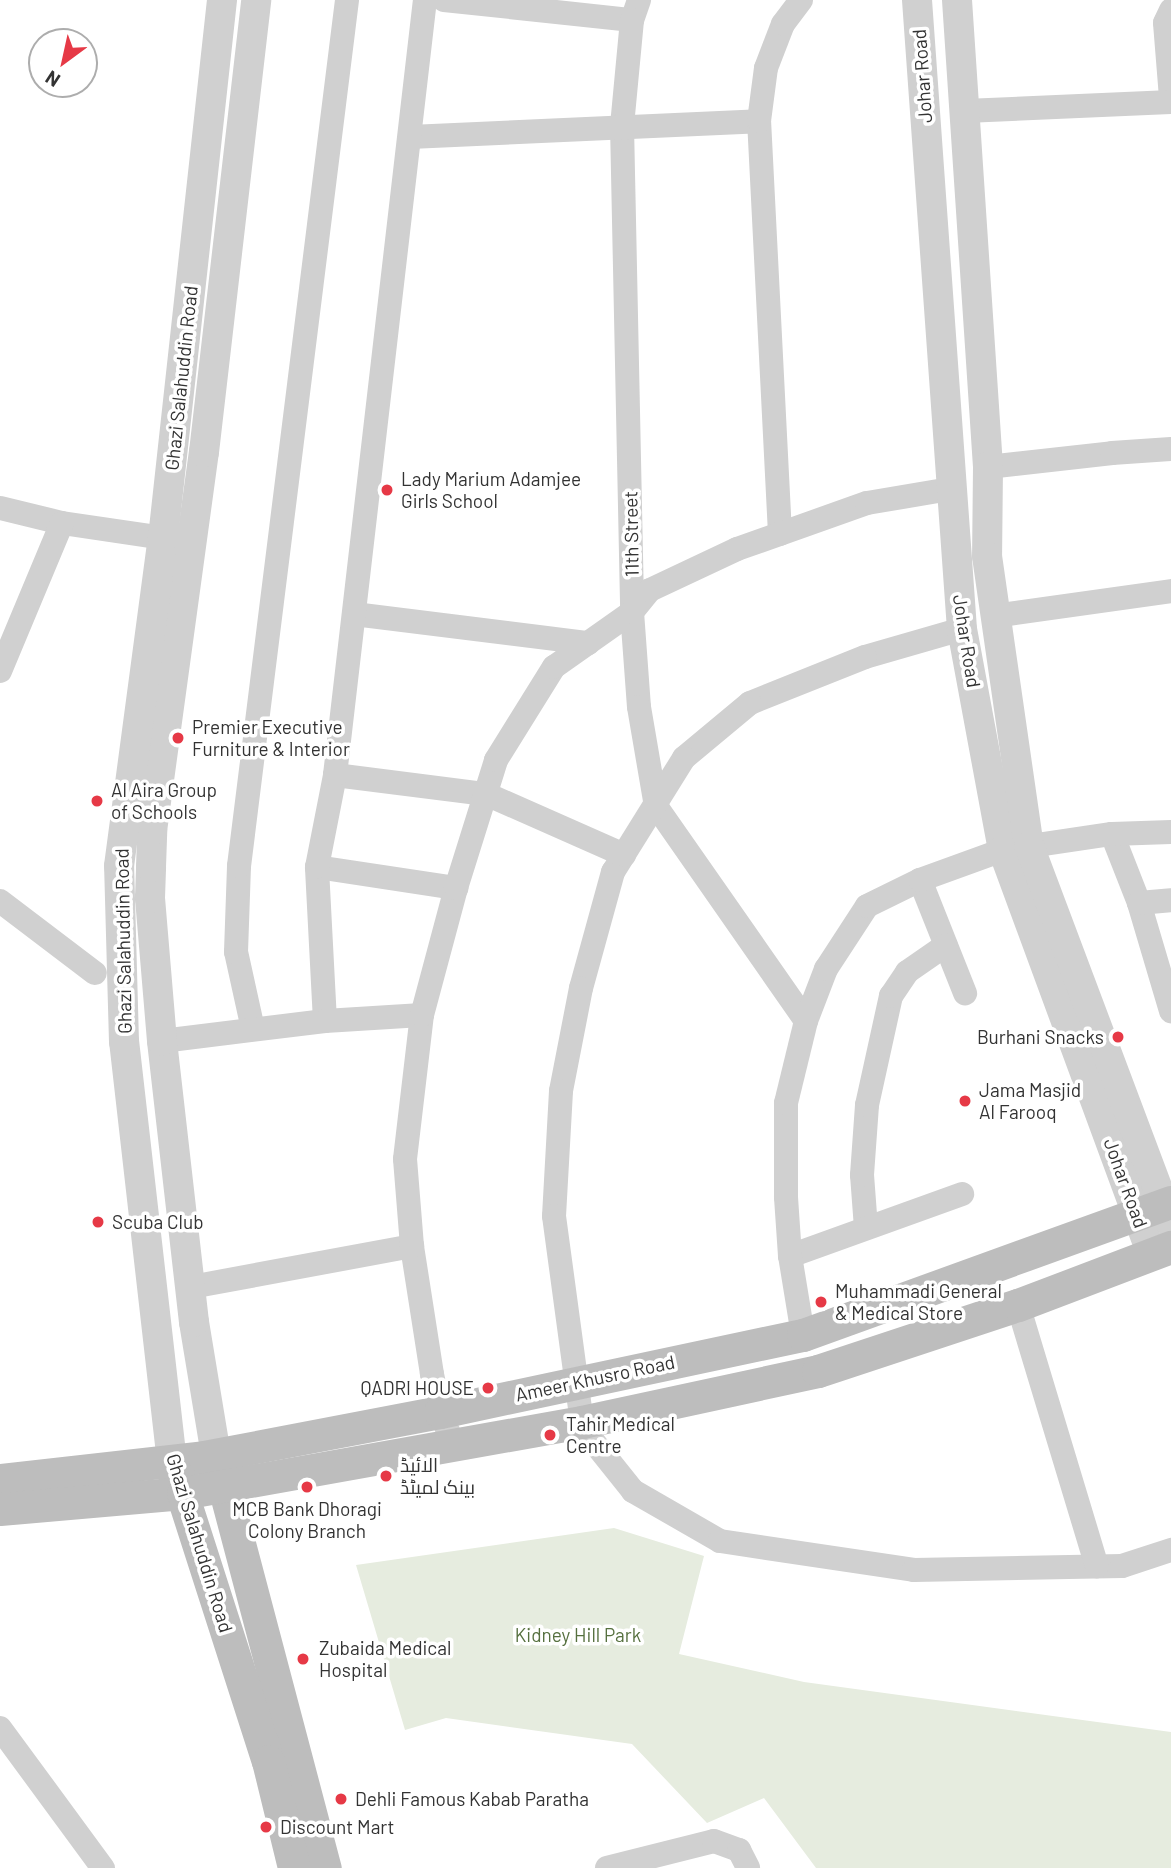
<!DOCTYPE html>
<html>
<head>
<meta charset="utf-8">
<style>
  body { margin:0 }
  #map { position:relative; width:1171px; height:1868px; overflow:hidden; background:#fff; font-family:Barlow,Cairo,sans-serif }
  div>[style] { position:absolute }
  .green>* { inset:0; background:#e6ecdf }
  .minor>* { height:24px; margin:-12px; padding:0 12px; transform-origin:12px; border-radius:12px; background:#d0d0d0 }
  .tertiary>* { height:30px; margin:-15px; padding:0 15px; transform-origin:15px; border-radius:15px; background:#d0d0d0 }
  .secondary>* { height:33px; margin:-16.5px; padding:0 16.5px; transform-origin:16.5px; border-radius:16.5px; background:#bdbdbd }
  .dots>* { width:19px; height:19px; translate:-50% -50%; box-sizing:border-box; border:4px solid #fff; border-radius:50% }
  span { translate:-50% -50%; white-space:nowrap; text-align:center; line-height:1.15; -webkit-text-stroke:7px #fff; paint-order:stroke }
  .street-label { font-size:19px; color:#333 }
  .poi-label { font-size:19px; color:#333 }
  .left { translate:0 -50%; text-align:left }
  .right { translate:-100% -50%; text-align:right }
  .park-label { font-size:19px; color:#56703f }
  .north { position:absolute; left:28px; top:28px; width:70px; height:70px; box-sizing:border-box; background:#fff; border:2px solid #adadad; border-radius:50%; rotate:213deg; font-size:19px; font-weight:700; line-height:28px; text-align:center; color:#333 }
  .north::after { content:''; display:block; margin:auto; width:24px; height:32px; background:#e63946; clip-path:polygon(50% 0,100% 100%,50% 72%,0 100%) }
</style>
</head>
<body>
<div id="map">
  <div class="green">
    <div style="clip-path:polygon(614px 1528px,704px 1556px,679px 1654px,804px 1682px,1171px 1732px,1171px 1868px,816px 1868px,764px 1798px,707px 1823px,632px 1744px,446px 1718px,405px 1730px,356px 1565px)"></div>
  </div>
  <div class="minor">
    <div style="left:444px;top:0;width:189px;rotate:6.1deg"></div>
    <div style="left:639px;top:0;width:21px;rotate:109deg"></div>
    <div style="left:632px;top:20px;width:105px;rotate:95.4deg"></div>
    <div style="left:622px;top:125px;width:487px;rotate:88.8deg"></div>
    <div style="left:632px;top:612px;width:95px;rotate:85.8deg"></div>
    <div style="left:639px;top:707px;width:100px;rotate:80.3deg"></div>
    <div style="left:656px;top:806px;width:262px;rotate:55.1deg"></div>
    <div style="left:1171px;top:10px;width:14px;rotate:115deg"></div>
    <div style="left:1165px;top:23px;width:75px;rotate:85.4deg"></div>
    <div style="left:965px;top:111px;width:206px;rotate:-2.5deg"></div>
    <div style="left:410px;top:137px;width:349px;rotate:-2.6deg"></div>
    <div style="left:988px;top:467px;width:125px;rotate:-6.4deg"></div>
    <div style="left:1112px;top:453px;width:59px;rotate:-3.9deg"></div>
    <div style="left:0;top:508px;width:64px;rotate:13.6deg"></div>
    <div style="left:62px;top:523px;width:102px;rotate:8.4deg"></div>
    <div style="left:780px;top:534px;width:414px;rotate:-92.9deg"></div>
    <div style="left:759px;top:121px;width:53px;rotate:-82.5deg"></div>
    <div style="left:766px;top:68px;width:47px;rotate:-68.9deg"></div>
    <div style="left:783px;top:24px;width:30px;rotate:-53deg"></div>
    <div style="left:354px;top:614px;width:236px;rotate:7.1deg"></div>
    <div style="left:994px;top:616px;width:179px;rotate:-8deg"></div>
    <div style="left:962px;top:629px;width:101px;rotate:163.9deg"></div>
    <div style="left:865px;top:657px;width:124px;rotate:158.2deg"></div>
    <div style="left:750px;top:703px;width:86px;rotate:140.2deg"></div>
    <div style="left:684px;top:758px;width:134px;rotate:121.9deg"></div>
    <div style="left:613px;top:872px;width:120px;rotate:105.4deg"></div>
    <div style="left:581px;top:988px;width:105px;rotate:101deg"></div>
    <div style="left:561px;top:1091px;width:125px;rotate:93.2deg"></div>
    <div style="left:554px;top:1216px;width:208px;rotate:82.3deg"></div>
    <div style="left:582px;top:1422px;width:22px;rotate:60deg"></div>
    <div style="left:593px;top:1441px;width:64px;rotate:51.3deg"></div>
    <div style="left:633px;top:1491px;width:100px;rotate:29.9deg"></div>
    <div style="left:720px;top:1541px;width:196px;rotate:8.5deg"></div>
    <div style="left:914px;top:1570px;width:208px;rotate:-1.1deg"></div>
    <div style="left:1122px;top:1566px;width:52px;rotate:-18.1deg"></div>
    <div style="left:0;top:671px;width:160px;rotate:-67.3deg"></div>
    <div style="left:335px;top:775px;width:152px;rotate:7.2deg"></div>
    <div style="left:486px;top:794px;width:151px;rotate:23.8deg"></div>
    <div style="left:1112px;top:834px;width:74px;rotate:68.6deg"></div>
    <div style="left:1139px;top:903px;width:113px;rotate:73.5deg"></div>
    <div style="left:317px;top:867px;width:141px;rotate:8.6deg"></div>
    <div style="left:920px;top:880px;width:122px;rotate:68.3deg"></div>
    <div style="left:0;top:901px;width:119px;rotate:37.2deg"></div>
    <div style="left:1139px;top:903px;width:32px;rotate:-5deg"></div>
    <div style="left:325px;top:1021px;width:154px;rotate:-93deg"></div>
    <div style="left:317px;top:867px;width:94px;rotate:-78.9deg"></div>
    <div style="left:335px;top:775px;width:780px;rotate:-83.38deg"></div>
    <div style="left:253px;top:1029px;width:79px;rotate:-102.4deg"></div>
    <div style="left:236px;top:952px;width:86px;rotate:-88deg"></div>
    <div style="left:239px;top:866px;width:873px;rotate:-82.89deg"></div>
    <div style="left:162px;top:1041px;width:164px;rotate:-7deg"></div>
    <div style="left:325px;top:1021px;width:97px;rotate:-3.5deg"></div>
    <div style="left:866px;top:1228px;width:53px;rotate:-94.3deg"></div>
    <div style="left:862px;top:1175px;width:70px;rotate:-85.9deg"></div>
    <div style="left:867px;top:1105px;width:112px;rotate:-77.6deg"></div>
    <div style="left:891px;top:996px;width:29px;rotate:-56deg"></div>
    <div style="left:907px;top:972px;width:47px;rotate:-34.7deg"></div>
    <div style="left:790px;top:1256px;width:183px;rotate:-19.8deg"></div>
    <div style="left:191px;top:1287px;width:225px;rotate:-10.5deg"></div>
    <div style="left:1018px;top:1305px;width:273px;rotate:73.2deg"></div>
    <div style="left:803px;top:1335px;width:80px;rotate:-99.3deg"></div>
    <div style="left:790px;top:1256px;width:59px;rotate:-93.9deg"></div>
    <div style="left:786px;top:1197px;width:94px;rotate:-90deg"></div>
    <div style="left:786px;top:1103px;width:84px;rotate:-76.3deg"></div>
    <div style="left:806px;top:1021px;width:56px;rotate:-69deg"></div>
    <div style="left:826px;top:969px;width:75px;rotate:-56.9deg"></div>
    <div style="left:867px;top:906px;width:59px;rotate:-26.1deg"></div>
    <div style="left:920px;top:880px;width:88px;rotate:-19.9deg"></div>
    <div style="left:1003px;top:850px;width:110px;rotate:-8.4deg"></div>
    <div style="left:1112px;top:834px;width:59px;rotate:-1.9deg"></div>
    <div style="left:454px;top:1446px;width:37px;rotate:-112deg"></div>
    <div style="left:440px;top:1412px;width:39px;rotate:-102deg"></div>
    <div style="left:432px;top:1374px;width:130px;rotate:-98.9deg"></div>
    <div style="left:412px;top:1246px;width:87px;rotate:-94.6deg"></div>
    <div style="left:405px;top:1159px;width:145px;rotate:-83.3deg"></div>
    <div style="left:422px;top:1015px;width:131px;rotate:-75deg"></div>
    <div style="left:456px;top:888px;width:134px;rotate:-72.6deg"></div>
    <div style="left:496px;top:760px;width:110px;rotate:-58.1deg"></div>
    <div style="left:554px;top:667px;width:95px;rotate:-35.2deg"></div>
    <div style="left:632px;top:612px;width:28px;rotate:-51deg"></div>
    <div style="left:650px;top:590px;width:96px;rotate:-25.2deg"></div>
    <div style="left:737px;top:549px;width:138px;rotate:-19.5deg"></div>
    <div style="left:867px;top:503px;width:84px;rotate:-9.6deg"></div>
    <div style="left:0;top:1728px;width:174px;rotate:53.7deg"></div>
    <div style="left:607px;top:1868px;width:110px;rotate:-14.2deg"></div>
    <div style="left:714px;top:1841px;width:27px;rotate:20deg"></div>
    <div style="left:739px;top:1850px;width:20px;rotate:63deg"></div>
  </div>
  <div class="tertiary">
    <div style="left:917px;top:0;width:631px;rotate:85.91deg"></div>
    <div style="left:962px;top:629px;width:225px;rotate:79.5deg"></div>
    <div style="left:1003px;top:850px;width:432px;rotate:69.8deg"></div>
    <div style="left:957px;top:0;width:468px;rotate:86.2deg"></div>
    <div style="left:988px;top:467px;width:89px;rotate:90.6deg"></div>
    <div style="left:987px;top:556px;width:293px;rotate:81.8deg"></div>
    <div style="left:1029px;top:846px;width:403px;rotate:69.4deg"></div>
    <div style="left:216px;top:1455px;width:135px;rotate:-99.4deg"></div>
    <div style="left:194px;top:1322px;width:283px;rotate:-96.5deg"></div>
    <div style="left:162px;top:1041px;width:144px;rotate:-94.8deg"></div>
    <div style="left:150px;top:898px;width:31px;rotate:-88deg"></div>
    <div style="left:151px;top:867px;width:36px;rotate:-88deg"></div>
    <div style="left:152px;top:831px;width:383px;rotate:-82.2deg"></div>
    <div style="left:204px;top:452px;width:455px;rotate:-83.4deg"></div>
    <div style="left:172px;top:1462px;width:423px;rotate:-96.5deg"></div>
    <div style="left:124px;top:1042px;width:176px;rotate:-91.6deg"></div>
    <div style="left:119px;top:866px;width:331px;rotate:-82.4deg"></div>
    <div style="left:163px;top:538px;width:541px;rotate:-83.74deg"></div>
  </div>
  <div class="secondary">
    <div style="left:218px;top:1464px;width:418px;rotate:75.2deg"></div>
    <div style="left:176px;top:1475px;width:300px;rotate:72.2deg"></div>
    <div style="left:268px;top:1761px;width:110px;rotate:76.3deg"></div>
    <div style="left:0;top:1480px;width:205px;rotate:-6.4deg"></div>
    <div style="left:204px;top:1457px;width:240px;rotate:-10.8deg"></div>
    <div style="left:440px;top:1412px;width:371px;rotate:-12deg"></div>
    <div style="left:803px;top:1335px;width:391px;rotate:-19.9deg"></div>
    <div style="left:0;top:1509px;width:184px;rotate:-5deg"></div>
    <div style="left:183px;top:1493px;width:405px;rotate:-10.1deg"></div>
    <div style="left:582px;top:1422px;width:241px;rotate:-12.2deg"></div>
    <div style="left:818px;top:1371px;width:211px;rotate:-18.3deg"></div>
    <div style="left:1018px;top:1305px;width:164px;rotate:-20.8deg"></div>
  </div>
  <div class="dots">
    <div style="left:387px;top:490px;background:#e63946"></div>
    <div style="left:178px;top:738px;background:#e63946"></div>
    <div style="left:97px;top:801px;background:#e63946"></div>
    <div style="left:1118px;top:1037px;background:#e63946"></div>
    <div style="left:965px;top:1101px;background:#e63946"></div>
    <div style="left:98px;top:1222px;background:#e63946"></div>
    <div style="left:821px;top:1302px;background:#e63946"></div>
    <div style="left:488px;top:1388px;background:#e63946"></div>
    <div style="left:550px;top:1435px;background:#e63946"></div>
    <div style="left:386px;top:1476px;background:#e63946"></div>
    <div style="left:307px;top:1487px;background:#e63946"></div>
    <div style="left:303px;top:1659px;background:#e63946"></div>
    <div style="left:341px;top:1799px;background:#e63946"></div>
    <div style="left:266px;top:1827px;background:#e63946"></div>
  </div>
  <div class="street-label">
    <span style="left:922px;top:76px;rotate:-94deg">Johar Road</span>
    <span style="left:181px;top:378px;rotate:-84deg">Ghazi Salahuddin Road</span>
    <span style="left:631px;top:534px;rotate:-91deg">11th Street</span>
    <span style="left:967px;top:641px;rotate:81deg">Johar Road</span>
    <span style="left:123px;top:941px;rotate:-91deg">Ghazi Salahuddin Road</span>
    <span style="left:1126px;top:1183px;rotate:70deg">Johar Road</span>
    <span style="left:595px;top:1378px;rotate:-12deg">Ameer Khusro Road</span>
    <span style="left:200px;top:1543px;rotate:73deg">Ghazi Salahuddin Road</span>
  </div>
  <div class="poi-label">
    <span class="left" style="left:401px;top:490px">Lady Marium Adamjee<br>Girls School</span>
    <span class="left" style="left:192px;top:738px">Premier Executive<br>Furniture &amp; Interior</span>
    <span class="left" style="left:111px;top:801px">Al Aira Group<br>of Schools</span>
    <span class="right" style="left:1104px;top:1037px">Burhani Snacks</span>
    <span class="left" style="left:979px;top:1101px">Jama Masjid<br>Al Farooq</span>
    <span class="left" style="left:112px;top:1222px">Scuba Club</span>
    <span class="left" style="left:835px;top:1302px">Muhammadi General<br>&amp; Medical Store</span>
    <span class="right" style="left:474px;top:1388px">QADRI HOUSE</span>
    <span class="left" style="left:566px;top:1435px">Tahir Medical<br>Centre</span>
    <span class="left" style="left:400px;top:1476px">الائیڈ<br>بینک لمیٹڈ</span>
    <span style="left:307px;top:1520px">MCB Bank Dhoragi<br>Colony Branch</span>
    <span class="left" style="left:319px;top:1659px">Zubaida Medical<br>Hospital</span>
    <span class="left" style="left:355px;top:1799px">Dehli Famous Kabab Paratha</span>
    <span class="left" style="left:280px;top:1827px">Discount Mart</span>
  </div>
  <div class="park-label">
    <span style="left:578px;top:1635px">Kidney Hill Park</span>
  </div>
  <div class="north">N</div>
</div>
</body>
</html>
